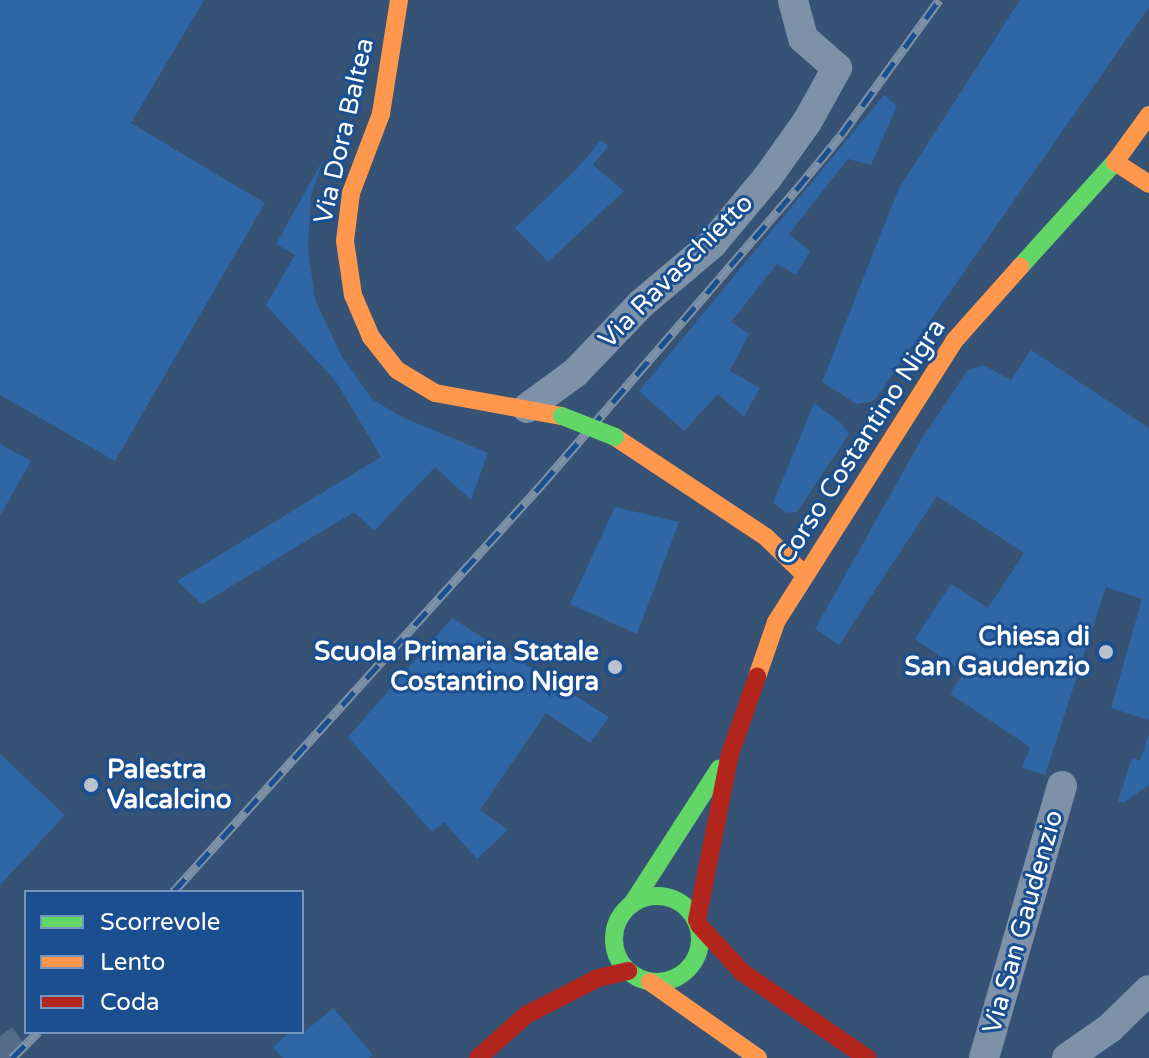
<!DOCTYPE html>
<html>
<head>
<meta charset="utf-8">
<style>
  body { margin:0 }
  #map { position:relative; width:1149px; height:1058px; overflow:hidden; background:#365274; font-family:"Varela Round",sans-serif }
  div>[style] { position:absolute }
  .green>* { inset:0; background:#2f66a5 }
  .street-tunnel>* { height:30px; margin-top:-15px; transform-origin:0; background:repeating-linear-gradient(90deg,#546c89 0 30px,transparent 0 45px) }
  .street>* { height:30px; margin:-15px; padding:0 15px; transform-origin:15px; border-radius:15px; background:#7d92a8 }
  .fast>* { height:18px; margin:-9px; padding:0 9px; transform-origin:9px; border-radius:9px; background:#63d668 }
  .fast>.ring { margin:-9px; padding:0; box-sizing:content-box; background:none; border:18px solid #63d668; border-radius:50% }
  .slow>* { height:18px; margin:-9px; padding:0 9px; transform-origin:9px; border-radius:9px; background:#ff974d }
  .jam>* { height:18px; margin:-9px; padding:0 9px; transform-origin:9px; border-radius:9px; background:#b3261e }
  .rail>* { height:9px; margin-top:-4.5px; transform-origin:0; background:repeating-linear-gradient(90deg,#1b4f8f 0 18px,#7e92a7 0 36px); box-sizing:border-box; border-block:2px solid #7e92a7 }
  .fast-bridge>* { height:18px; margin:-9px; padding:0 9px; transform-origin:9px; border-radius:9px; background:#63d668 }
  .dots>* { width:22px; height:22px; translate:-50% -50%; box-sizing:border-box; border:4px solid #1b4f8f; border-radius:50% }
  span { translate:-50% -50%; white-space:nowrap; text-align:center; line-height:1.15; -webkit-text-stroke:6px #1b4f8f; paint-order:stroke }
  .street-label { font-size:26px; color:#fff }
  .poi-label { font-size:26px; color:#fff; font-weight:700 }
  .right { translate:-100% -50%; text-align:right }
  .left { translate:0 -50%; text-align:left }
  .legend { position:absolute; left:24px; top:890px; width:280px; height:144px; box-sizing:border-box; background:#1b4f8f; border:2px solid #7695bc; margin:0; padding:10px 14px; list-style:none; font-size:24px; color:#fff }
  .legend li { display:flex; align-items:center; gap:16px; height:40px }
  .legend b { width:40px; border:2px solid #7695bc }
</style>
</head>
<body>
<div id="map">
  <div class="green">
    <div style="clip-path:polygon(0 0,204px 0,131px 123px,265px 203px,115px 461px,0 395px)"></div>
    <div style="clip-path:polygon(1020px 0,1149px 0,1149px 7px,874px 401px,857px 404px,822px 382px,899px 188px)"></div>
    <div style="clip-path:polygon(884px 95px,897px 106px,871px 165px,848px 159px,789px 234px,810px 251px,796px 275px,777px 264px,731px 322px,749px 334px,730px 371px,760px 388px,744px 417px,718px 394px,684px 431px,639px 391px)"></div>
    <div style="clip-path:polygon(601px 140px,608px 146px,593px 165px,624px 191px,548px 262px,515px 228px,576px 170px)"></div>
    <div style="clip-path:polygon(323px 160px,311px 197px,308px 249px,315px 300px,342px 357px,373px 400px,402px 417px,488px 453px,471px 500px,435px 467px,374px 531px,354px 512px,202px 604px,177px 581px,381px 457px,337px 383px,266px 305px,295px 255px,276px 244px)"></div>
    <div style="clip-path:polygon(1031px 350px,1149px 428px,1149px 720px,1111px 708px,1142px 599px,1106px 587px,1045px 775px,1022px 768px,1030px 747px,950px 694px,964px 672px,915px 639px,951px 584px,988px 608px,1024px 553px,937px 496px,839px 645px,815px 629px,922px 438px,967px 371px,983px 365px,1011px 380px)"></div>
    <div style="clip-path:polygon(814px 403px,841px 423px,849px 434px,797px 512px,787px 513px,773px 503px)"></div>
    <div style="clip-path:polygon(0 444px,31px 461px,0 516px)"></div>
    <div style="clip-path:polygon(615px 507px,679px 522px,637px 634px,570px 604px)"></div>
    <div style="clip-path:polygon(452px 618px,609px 717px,590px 743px,546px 713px,480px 810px,508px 830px,477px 859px,444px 822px,432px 832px,348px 737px)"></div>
    <div style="clip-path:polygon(1149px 734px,1149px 785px,1123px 803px,1118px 801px,1132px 758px,1140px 761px)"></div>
    <div style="clip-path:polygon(0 754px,65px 815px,0 885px)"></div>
    <div style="clip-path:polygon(333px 1008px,373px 1055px,369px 1058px,283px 1058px,273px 1047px,290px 1032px,303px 1033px)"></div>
  </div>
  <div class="street-tunnel">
    <div style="left:0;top:1036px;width:27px;rotate:54deg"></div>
  </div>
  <div class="street">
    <div style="left:527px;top:408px;width:59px;rotate:-36.1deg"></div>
    <div style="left:575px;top:373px;width:97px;rotate:-46.3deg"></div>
    <div style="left:642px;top:303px;width:92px;rotate:-40.1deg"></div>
    <div style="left:712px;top:244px;width:86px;rotate:-50.2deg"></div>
    <div style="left:767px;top:178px;width:69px;rotate:-54.5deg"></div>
    <div style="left:807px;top:122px;width:62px;rotate:-60.9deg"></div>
    <div style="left:837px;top:68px;width:45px;rotate:-138.6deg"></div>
    <div style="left:803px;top:38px;width:39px;rotate:-105deg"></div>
    <div style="left:984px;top:1058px;width:283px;rotate:-74deg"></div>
    <div style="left:1067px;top:1058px;width:52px;rotate:-34.9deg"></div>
    <div style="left:1110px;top:1028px;width:54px;rotate:-44.3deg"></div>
  </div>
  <div class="fast">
    <div style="left:1020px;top:267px;width:142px;rotate:-47.9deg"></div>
    <div class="ring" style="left:614px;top:896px;width:68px;height:68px"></div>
    <div style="left:632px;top:904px;width:161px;rotate:-57.2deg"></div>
  </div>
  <div class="slow">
    <div style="left:399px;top:0;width:115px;rotate:99deg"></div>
    <div style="left:381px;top:114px;width:85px;rotate:110.8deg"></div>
    <div style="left:351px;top:193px;width:48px;rotate:97.1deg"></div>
    <div style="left:345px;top:241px;width:55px;rotate:81.6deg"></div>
    <div style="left:353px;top:295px;width:46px;rotate:66.8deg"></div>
    <div style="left:371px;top:337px;width:42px;rotate:51.8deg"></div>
    <div style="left:397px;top:370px;width:44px;rotate:31.2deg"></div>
    <div style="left:435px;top:393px;width:129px;rotate:10.3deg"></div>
    <div style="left:1149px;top:115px;width:58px;rotate:125.9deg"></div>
    <div style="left:1115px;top:162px;width:40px;rotate:32.9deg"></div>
    <div style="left:615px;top:437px;width:181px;rotate:33.5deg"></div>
    <div style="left:766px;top:537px;width:54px;rotate:44.3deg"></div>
    <div style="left:757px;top:677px;width:58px;rotate:-70.9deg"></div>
    <div style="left:776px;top:622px;width:334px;rotate:-57.6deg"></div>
    <div style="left:955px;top:340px;width:98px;rotate:-48.3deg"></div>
    <div style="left:650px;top:982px;width:132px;rotate:35.1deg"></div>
  </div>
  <div class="jam">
    <div style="left:697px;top:920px;width:169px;rotate:-78.8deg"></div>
    <div style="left:730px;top:754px;width:82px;rotate:-70.7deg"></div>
    <div style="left:699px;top:925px;width:64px;rotate:47.5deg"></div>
    <div style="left:742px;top:972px;width:152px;rotate:34.5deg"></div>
    <div style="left:478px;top:1058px;width:64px;rotate:-41.9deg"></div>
    <div style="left:526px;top:1015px;width:81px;rotate:-27.2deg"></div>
    <div style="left:598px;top:978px;width:31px;rotate:-13deg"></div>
  </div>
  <div class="rail">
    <div style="left:173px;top:892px;width:550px;rotate:-47.87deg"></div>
    <div style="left:542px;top:484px;width:389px;rotate:-49.2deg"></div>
    <div style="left:796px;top:190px;width:71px;rotate:-50.7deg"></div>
    <div style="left:841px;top:135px;width:167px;rotate:-54deg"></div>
    <div style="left:12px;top:1058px;width:37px;rotate:-45deg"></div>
  </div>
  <div class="fast-bridge">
    <div style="left:562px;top:416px;width:57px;rotate:21.6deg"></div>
  </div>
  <div class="dots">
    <div style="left:1106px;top:652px;background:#b9c2ce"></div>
    <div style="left:615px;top:667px;background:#b9c2ce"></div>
    <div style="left:91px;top:785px;background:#b9c2ce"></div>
  </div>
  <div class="street-label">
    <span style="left:344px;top:131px;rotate:-77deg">Via Dora Baltea</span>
    <span style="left:676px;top:271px;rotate:-45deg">Via Ravaschietto</span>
    <span style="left:861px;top:442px;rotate:-57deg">Corso Costantino Nigra</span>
    <span style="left:1023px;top:922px;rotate:-74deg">Via San Gaudenzio</span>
  </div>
  <div class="poi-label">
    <span class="right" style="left:1090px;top:652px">Chiesa di<br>San Gaudenzio</span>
    <span class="right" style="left:599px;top:667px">Scuola Primaria Statale<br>Costantino Nigra</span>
    <span class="left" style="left:107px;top:785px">Palestra<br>Valcalcino</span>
  </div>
  <ul class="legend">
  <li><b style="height:10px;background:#63d668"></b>Scorrevole</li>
  <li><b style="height:10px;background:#ff974d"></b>Lento</li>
  <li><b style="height:10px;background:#b3261e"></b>Coda</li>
  </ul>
</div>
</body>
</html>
